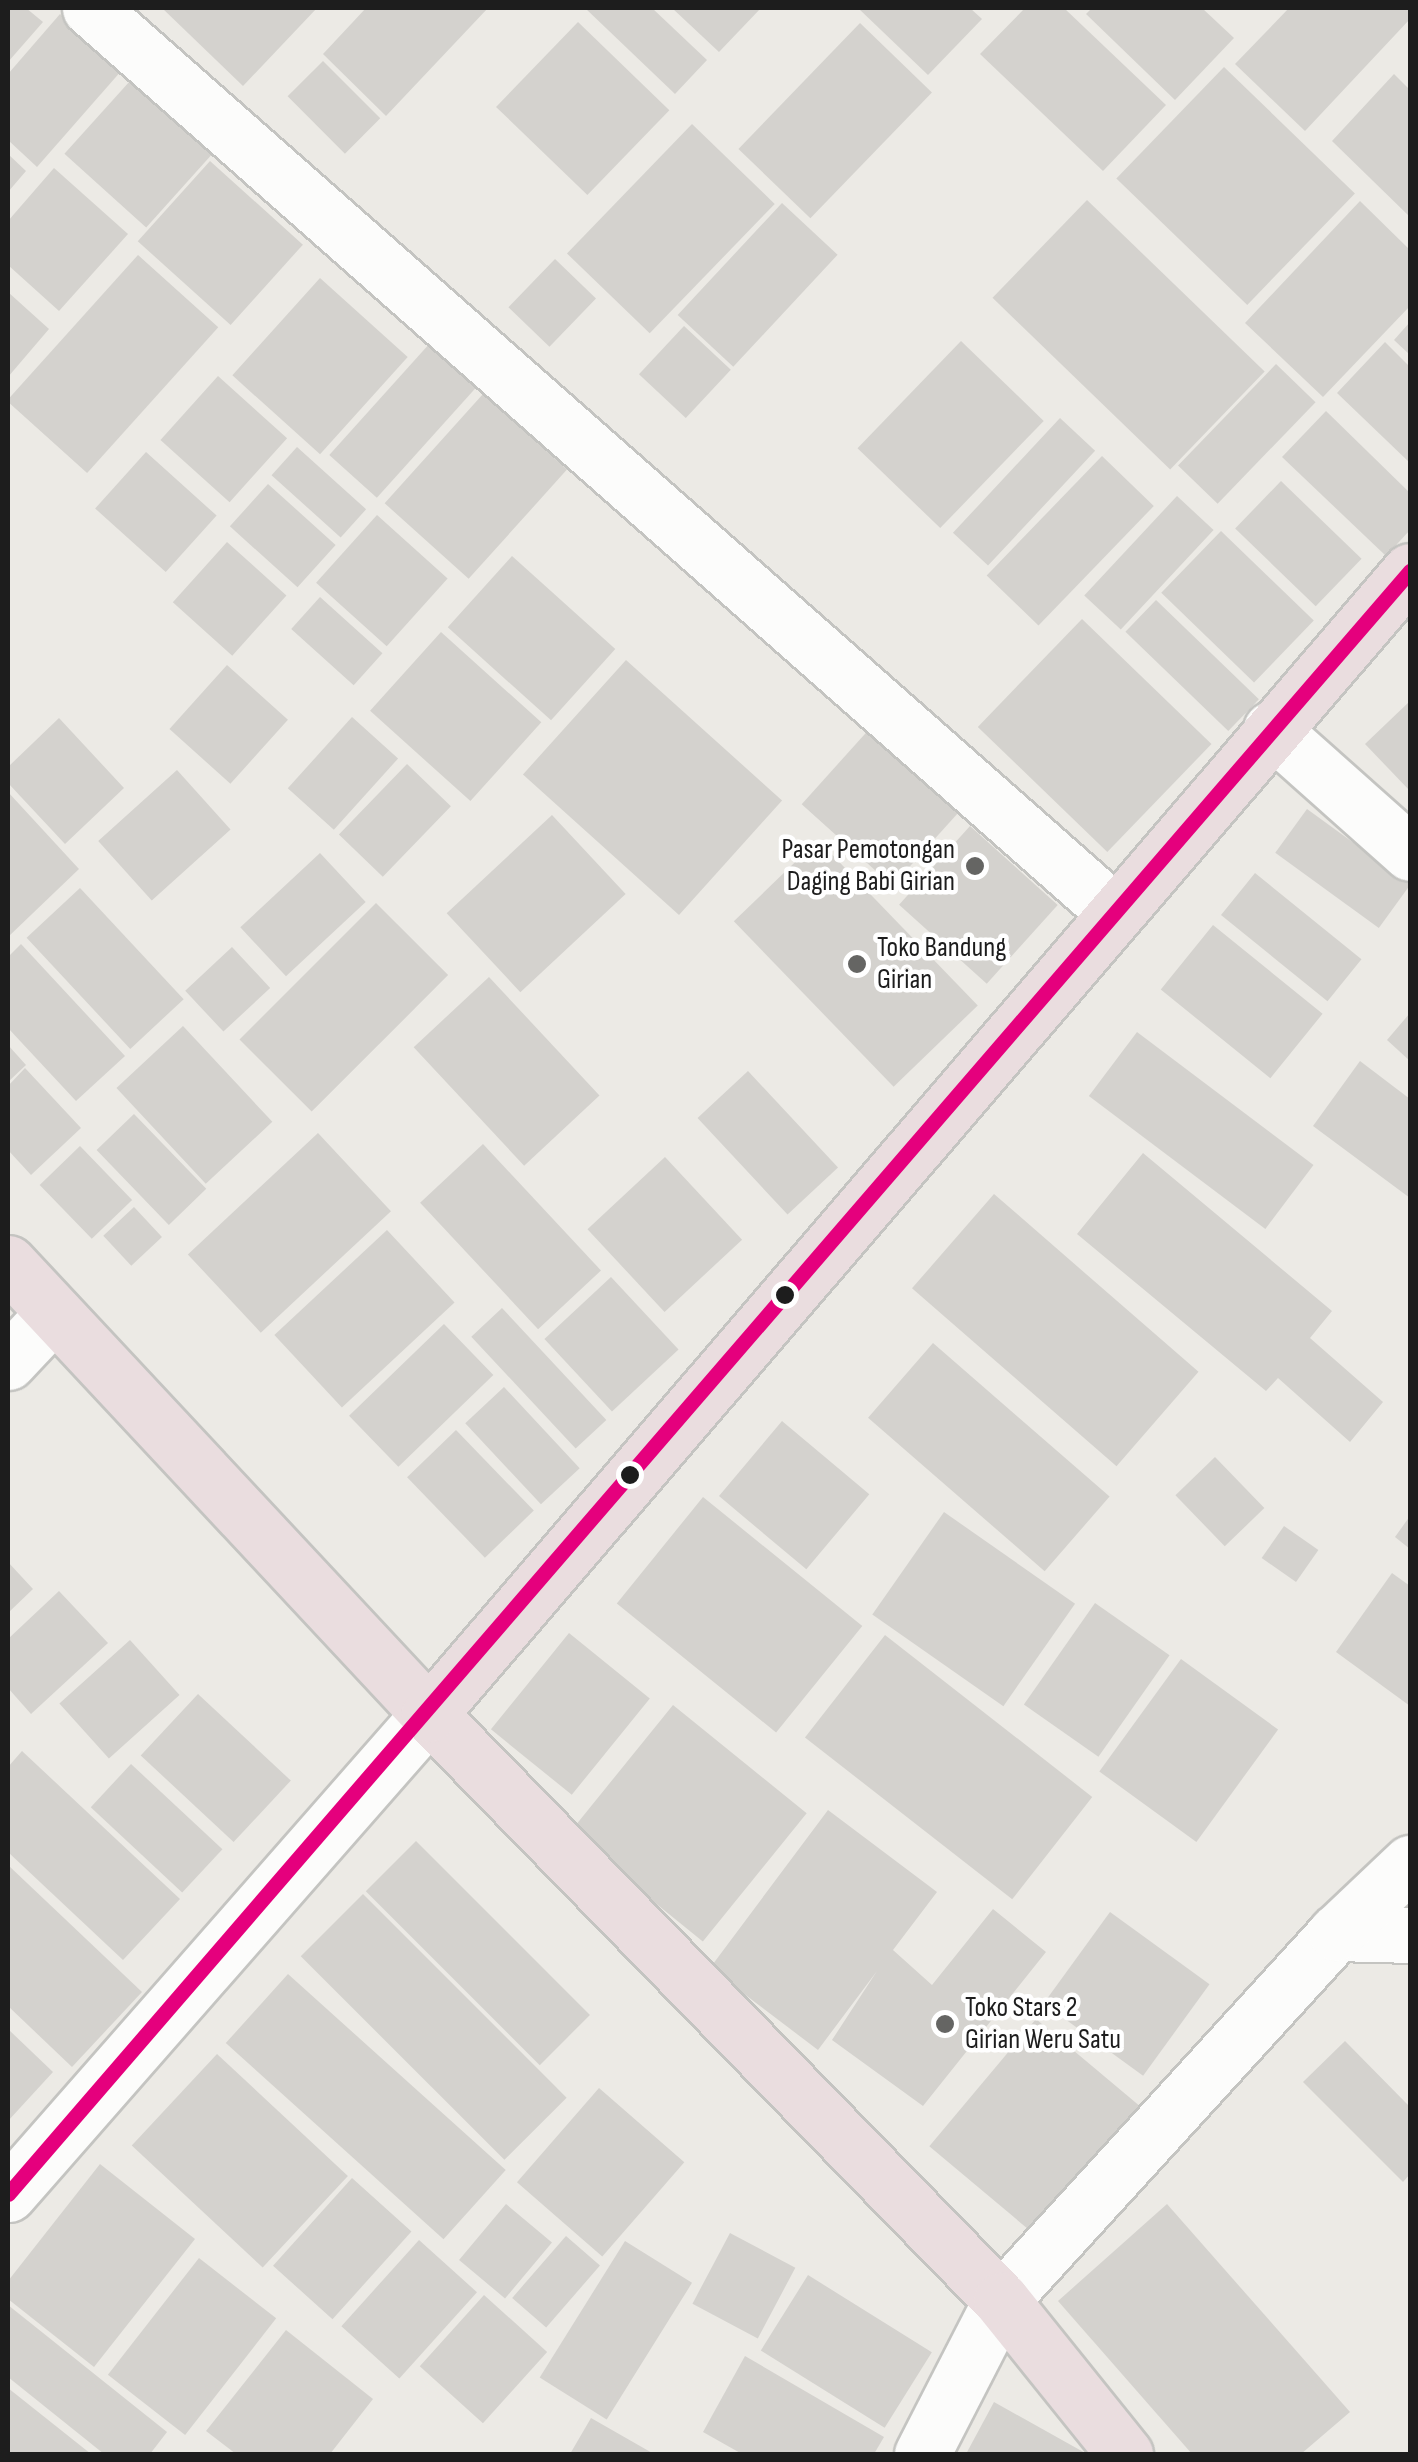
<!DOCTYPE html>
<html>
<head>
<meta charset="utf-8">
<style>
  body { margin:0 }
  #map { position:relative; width:1418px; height:2462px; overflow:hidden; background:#eceae5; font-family:"Sofia Sans Condensed",sans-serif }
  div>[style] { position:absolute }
  .building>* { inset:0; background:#d4d2ce; transform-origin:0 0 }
  .roads { filter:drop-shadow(2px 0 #c4c4c1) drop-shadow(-2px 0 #c4c4c1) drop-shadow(0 2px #c4c4c1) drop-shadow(0 -2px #c4c4c1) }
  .minor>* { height:55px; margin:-27.5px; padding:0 27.5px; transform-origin:27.5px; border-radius:27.5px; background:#fcfcfb }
  .highway>* { height:55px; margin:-27.5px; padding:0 27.5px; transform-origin:27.5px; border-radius:27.5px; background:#eadddf }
  .bus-1>* { height:15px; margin:-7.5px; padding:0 7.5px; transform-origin:7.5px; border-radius:7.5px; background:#e5007d }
  .dots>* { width:28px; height:28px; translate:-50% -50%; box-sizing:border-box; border:5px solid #fff; border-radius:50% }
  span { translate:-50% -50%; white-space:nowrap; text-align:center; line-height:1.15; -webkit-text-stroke:9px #fff; paint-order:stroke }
  .poi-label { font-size:28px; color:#1d1d1d }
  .right { translate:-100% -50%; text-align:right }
  .left { translate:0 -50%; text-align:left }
  .frame { position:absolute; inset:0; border:10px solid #1d1d1d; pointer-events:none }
</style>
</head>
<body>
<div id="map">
  <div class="building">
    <div style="clip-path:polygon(8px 8px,26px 8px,43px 22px,8px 62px)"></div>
    <div style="clip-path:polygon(162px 8px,317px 8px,243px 86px)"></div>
    <div style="clip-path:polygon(366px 8px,488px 8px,386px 116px,323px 54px)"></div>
    <div style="clip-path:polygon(585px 8px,652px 8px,707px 60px,675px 94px)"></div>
    <div style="clip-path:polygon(672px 8px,761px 8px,719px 52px)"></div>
    <div style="clip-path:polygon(858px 8px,970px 8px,982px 19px,928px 75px)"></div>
    <div style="clip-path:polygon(1025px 8px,1064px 8px,1166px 105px,1103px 171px,980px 54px)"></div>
    <div style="clip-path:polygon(1092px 8px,1202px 8px,1234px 38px,1175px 100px,1086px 14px)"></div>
    <div style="clip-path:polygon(1289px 8px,1410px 8px,1410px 19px,1305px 131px,1235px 64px)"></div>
    <div style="clip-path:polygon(60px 14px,122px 70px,37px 167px,8px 140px,8px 74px)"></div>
    <div style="left:578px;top:22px;width:127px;height:118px;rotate:44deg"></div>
    <div style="left:860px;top:23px;width:100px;height:175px;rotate:44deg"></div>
    <div style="left:323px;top:61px;width:81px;height:50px;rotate:45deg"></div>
    <div style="left:1224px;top:67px;width:182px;height:155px;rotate:44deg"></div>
    <div style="clip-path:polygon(1394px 74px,1410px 90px,1410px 217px,1332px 141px)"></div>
    <div style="left:130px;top:81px;width:110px;height:98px;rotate:42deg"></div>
    <div style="left:692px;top:124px;width:115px;height:180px;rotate:44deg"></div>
    <div style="clip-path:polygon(8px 154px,26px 171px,8px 192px)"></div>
    <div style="left:210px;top:161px;width:125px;height:108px;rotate:42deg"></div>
    <div style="clip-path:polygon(54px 168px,128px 234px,59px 311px,8px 265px,8px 221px)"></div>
    <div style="left:1087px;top:200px;width:247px;height:136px;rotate:44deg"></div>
    <div style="clip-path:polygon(1360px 201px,1410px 250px,1410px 306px,1323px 397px,1245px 323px)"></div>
    <div style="left:782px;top:203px;width:76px;height:153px;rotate:43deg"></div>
    <div style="left:138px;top:255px;width:108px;height:196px;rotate:42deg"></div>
    <div style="left:555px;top:259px;width:57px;height:67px;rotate:44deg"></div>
    <div style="left:320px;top:278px;width:118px;height:131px;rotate:42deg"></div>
    <div style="clip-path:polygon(8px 292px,49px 329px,8px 377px)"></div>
    <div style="clip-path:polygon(1410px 322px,1410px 355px,1394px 340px)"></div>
    <div style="left:684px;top:326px;width:64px;height:66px;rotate:43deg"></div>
    <div style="left:961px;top:341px;width:115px;height:149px;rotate:44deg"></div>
    <div style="left:431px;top:342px;width:64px;height:152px;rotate:42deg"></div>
    <div style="clip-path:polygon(1385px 342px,1410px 367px,1410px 463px,1337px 393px)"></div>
    <div style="left:1276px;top:364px;width:55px;height:141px;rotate:44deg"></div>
    <div style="left:218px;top:376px;width:93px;height:86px;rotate:42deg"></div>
    <div style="left:483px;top:394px;width:113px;height:147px;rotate:42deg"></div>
    <div style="clip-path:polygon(1326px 411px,1410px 493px,1410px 530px,1386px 556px,1282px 457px)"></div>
    <div style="left:1060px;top:418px;width:48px;height:157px;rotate:43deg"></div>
    <div style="left:297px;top:447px;width:93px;height:38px;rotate:42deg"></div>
    <div style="left:146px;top:452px;width:95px;height:76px;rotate:42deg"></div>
    <div style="left:1102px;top:456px;width:72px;height:166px;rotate:44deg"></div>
    <div style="left:1281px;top:481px;width:112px;height:66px;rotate:44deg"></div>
    <div style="left:268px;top:484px;width:91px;height:57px;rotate:42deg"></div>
    <div style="left:1177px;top:496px;width:50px;height:136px;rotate:43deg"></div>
    <div style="left:377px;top:515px;width:95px;height:91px;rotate:42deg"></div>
    <div style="left:1221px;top:531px;width:129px;height:86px;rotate:44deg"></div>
    <div style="left:227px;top:542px;width:80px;height:81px;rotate:42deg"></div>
    <div style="left:512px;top:556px;width:139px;height:96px;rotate:42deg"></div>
    <div style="left:320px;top:597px;width:84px;height:43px;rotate:42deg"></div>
    <div style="left:1156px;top:600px;width:143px;height:44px;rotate:44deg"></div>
    <div style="left:1082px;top:619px;width:180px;height:150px;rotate:44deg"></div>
    <div style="left:441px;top:632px;width:135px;height:106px;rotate:42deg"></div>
    <div style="left:626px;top:660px;width:210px;height:154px;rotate:42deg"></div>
    <div style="left:227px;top:665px;width:82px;height:86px;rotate:42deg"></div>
    <div style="clip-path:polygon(1410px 701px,1410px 791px,1365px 744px)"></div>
    <div style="left:882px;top:715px;width:122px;height:120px;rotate:42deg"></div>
    <div style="left:352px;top:717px;width:62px;height:96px;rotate:42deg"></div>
    <div style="clip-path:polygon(59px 718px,124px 788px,65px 844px,8px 783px,8px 767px)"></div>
    <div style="left:407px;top:764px;width:61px;height:98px;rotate:44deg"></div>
    <div style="left:177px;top:770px;width:80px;height:106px;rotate:48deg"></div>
    <div style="clip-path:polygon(8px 792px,79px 869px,8px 937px)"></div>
    <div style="left:1307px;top:809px;width:128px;height:54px;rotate:36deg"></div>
    <div style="left:552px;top:815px;width:108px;height:144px;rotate:47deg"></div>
    <div style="left:970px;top:826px;width:118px;height:106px;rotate:42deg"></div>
    <div style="left:818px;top:840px;width:230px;height:117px;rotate:46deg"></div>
    <div style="left:320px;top:853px;width:67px;height:109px;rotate:47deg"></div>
    <div style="left:1255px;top:873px;width:137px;height:54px;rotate:39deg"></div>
    <div style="left:80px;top:888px;width:152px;height:73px;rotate:47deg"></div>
    <div style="left:376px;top:903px;width:102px;height:193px;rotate:45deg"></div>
    <div style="left:1213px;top:925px;width:141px;height:83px;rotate:39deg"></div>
    <div style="clip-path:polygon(21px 944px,125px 1056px,76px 1101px,8px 1028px,8px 957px)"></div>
    <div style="left:232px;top:947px;width:56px;height:64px;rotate:47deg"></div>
    <div style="left:489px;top:977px;width:162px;height:103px;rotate:47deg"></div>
    <div style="clip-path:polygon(1410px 1013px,1410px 1061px,1387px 1040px)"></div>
    <div style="left:183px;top:1026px;width:131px;height:91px;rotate:47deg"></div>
    <div style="left:1137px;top:1032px;width:221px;height:80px;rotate:37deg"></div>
    <div style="clip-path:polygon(8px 1045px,26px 1065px,8px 1082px)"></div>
    <div style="clip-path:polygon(1360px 1061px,1410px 1099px,1410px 1198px,1313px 1126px)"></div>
    <div style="clip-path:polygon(25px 1068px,81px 1128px,31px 1175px,8px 1150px,8px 1086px)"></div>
    <div style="left:748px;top:1071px;width:132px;height:69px;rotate:47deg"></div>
    <div style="left:134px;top:1114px;width:104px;height:52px;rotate:46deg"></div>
    <div style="left:318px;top:1133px;width:107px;height:178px;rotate:47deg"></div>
    <div style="left:483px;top:1144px;width:173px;height:86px;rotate:47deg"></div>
    <div style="left:80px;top:1146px;width:75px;height:56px;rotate:46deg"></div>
    <div style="clip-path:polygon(1143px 1153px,1332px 1311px,1310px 1338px,1383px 1402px,1350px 1442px,1278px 1378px,1266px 1391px,1077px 1234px)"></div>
    <div style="left:665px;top:1157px;width:113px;height:106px;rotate:47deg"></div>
    <div style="left:994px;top:1194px;width:271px;height:125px;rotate:41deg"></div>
    <div style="left:134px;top:1207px;width:41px;height:42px;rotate:47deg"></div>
    <div style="left:387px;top:1230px;width:99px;height:154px;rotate:47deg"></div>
    <div style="left:611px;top:1277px;width:99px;height:91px;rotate:47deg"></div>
    <div style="left:502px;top:1308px;width:153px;height:42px;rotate:47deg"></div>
    <div style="left:444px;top:1324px;width:71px;height:132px;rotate:46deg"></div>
    <div style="left:933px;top:1343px;width:234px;height:99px;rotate:41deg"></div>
    <div style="left:504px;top:1387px;width:111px;height:53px;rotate:47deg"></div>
    <div style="left:782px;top:1421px;width:114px;height:98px;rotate:40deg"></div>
    <div style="left:456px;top:1430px;width:112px;height:68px;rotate:46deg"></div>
    <div style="left:1215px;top:1457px;width:71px;height:55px;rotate:46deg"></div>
    <div style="left:703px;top:1497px;width:205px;height:137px;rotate:39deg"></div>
    <div style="left:944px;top:1512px;width:160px;height:125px;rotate:35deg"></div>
    <div style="clip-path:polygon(1410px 1516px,1410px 1549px,1395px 1537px)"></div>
    <div style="left:1284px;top:1526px;width:42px;height:39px;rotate:35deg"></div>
    <div style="clip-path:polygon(8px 1562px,33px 1589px,8px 1613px)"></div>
    <div style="clip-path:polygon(1392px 1573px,1410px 1586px,1410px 1706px,1336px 1652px)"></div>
    <div style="clip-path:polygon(59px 1591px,108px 1643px,31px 1714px,8px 1688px,8px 1639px)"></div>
    <div style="left:1095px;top:1603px;width:91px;height:124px;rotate:35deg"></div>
    <div style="left:569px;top:1633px;width:104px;height:124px;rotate:39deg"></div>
    <div style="left:885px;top:1635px;width:263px;height:130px;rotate:38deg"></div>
    <div style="left:130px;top:1640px;width:74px;height:95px;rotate:48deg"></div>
    <div style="left:1181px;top:1659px;width:120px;height:139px;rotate:36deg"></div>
    <div style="left:198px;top:1694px;width:127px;height:84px;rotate:43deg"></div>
    <div style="left:673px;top:1705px;width:172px;height:165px;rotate:39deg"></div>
    <div style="clip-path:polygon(22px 1751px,180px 1899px,123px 1960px,8px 1852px,8px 1767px)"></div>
    <div style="left:131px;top:1764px;width:125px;height:59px;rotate:43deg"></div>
    <div style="clip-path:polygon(828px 1810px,937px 1892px,893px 1950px,932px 1985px,993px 1909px,1046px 1952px,923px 2106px,832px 2040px,877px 1971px,818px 2050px,710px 1968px)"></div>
    <div style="left:416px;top:1841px;width:246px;height:71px;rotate:45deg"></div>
    <div style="clip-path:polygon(8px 1865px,142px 1992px,72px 2067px,8px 2006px)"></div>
    <div style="left:363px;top:1894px;width:288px;height:88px;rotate:45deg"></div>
    <div style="left:1110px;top:1912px;width:123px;height:113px;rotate:36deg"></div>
    <div style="left:288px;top:1974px;width:293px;height:93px;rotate:42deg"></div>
    <div style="left:1036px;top:2019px;width:135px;height:166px;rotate:40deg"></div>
    <div style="clip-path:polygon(8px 2029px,53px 2072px,8px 2121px)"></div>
    <div style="clip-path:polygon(1345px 2041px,1410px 2107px,1410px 2174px,1403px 2182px,1303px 2082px)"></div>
    <div style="left:217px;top:2054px;width:179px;height:125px;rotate:43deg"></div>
    <div style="left:599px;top:2088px;width:113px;height:125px;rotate:41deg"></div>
    <div style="clip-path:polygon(100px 2164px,195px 2239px,94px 2367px,8px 2299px,8px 2281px)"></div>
    <div style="left:352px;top:2178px;width:80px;height:118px;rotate:42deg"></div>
    <div style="left:506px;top:2204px;width:60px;height:73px;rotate:40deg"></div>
    <div style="clip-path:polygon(1167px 2204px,1350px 2412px,1301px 2454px,1192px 2454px,1058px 2301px)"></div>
    <div style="left:730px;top:2233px;width:74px;height:80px;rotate:28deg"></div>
    <div style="left:566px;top:2236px;width:45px;height:82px;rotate:41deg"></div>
    <div style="left:419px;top:2240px;width:78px;height:116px;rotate:42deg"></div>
    <div style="left:625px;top:2241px;width:79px;height:161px;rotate:32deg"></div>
    <div style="left:199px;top:2258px;width:98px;height:148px;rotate:38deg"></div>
    <div style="left:808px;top:2275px;width:146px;height:89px;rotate:32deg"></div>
    <div style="left:484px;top:2295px;width:85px;height:96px;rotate:42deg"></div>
    <div style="clip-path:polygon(8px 2305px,167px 2432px,150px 2454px,104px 2454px,8px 2377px)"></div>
    <div style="clip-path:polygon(286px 2330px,373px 2399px,330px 2454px,236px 2454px,206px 2431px)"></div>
    <div style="clip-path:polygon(745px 2356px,884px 2437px,874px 2454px,742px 2454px,703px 2432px)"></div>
    <div style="clip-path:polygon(8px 2388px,91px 2454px,8px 2454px)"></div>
    <div style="clip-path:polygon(994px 2402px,1087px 2454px,966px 2454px)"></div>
    <div style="clip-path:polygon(591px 2418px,654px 2454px,570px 2454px)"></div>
  </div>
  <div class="roads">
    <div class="minor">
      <div style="left:90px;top:8px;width:1365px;rotate:41.43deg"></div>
      <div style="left:1271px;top:729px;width:186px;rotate:41.7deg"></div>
      <div style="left:8px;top:1362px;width:67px;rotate:-46.8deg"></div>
      <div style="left:1336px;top:1933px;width:74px;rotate:1.5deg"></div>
      <div style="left:8px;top:2194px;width:638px;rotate:-48.75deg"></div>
      <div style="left:922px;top:2454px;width:173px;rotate:-62.8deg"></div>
      <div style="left:1001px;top:2300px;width:497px;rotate:-47.6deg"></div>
      <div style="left:1336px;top:1933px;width:102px;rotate:-43.4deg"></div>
    </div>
    <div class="highway">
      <div style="left:8px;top:1263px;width:617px;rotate:46.97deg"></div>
      <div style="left:429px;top:1714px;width:819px;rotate:45.69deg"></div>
      <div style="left:1001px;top:2300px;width:198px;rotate:51.2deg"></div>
      <div style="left:429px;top:1714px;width:1506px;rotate:-49.36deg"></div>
    </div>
  </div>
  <div class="bus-1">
    <div style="left:8px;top:2194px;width:2145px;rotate:-49.18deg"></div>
  </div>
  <div class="dots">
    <div style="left:975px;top:866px;background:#656563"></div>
    <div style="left:857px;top:964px;background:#656563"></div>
    <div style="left:785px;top:1295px;background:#1d1d1d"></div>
    <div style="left:630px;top:1475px;background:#1d1d1d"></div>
    <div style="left:945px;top:2024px;background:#656563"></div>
  </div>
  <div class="poi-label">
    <span class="right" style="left:955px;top:866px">Pasar Pemotongan<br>Daging Babi Girian</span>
    <span class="left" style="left:877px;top:964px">Toko Bandung<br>Girian</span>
    <span class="left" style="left:965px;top:2024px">Toko Stars 2<br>Girian Weru Satu</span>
  </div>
  <div class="frame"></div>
</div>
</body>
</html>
